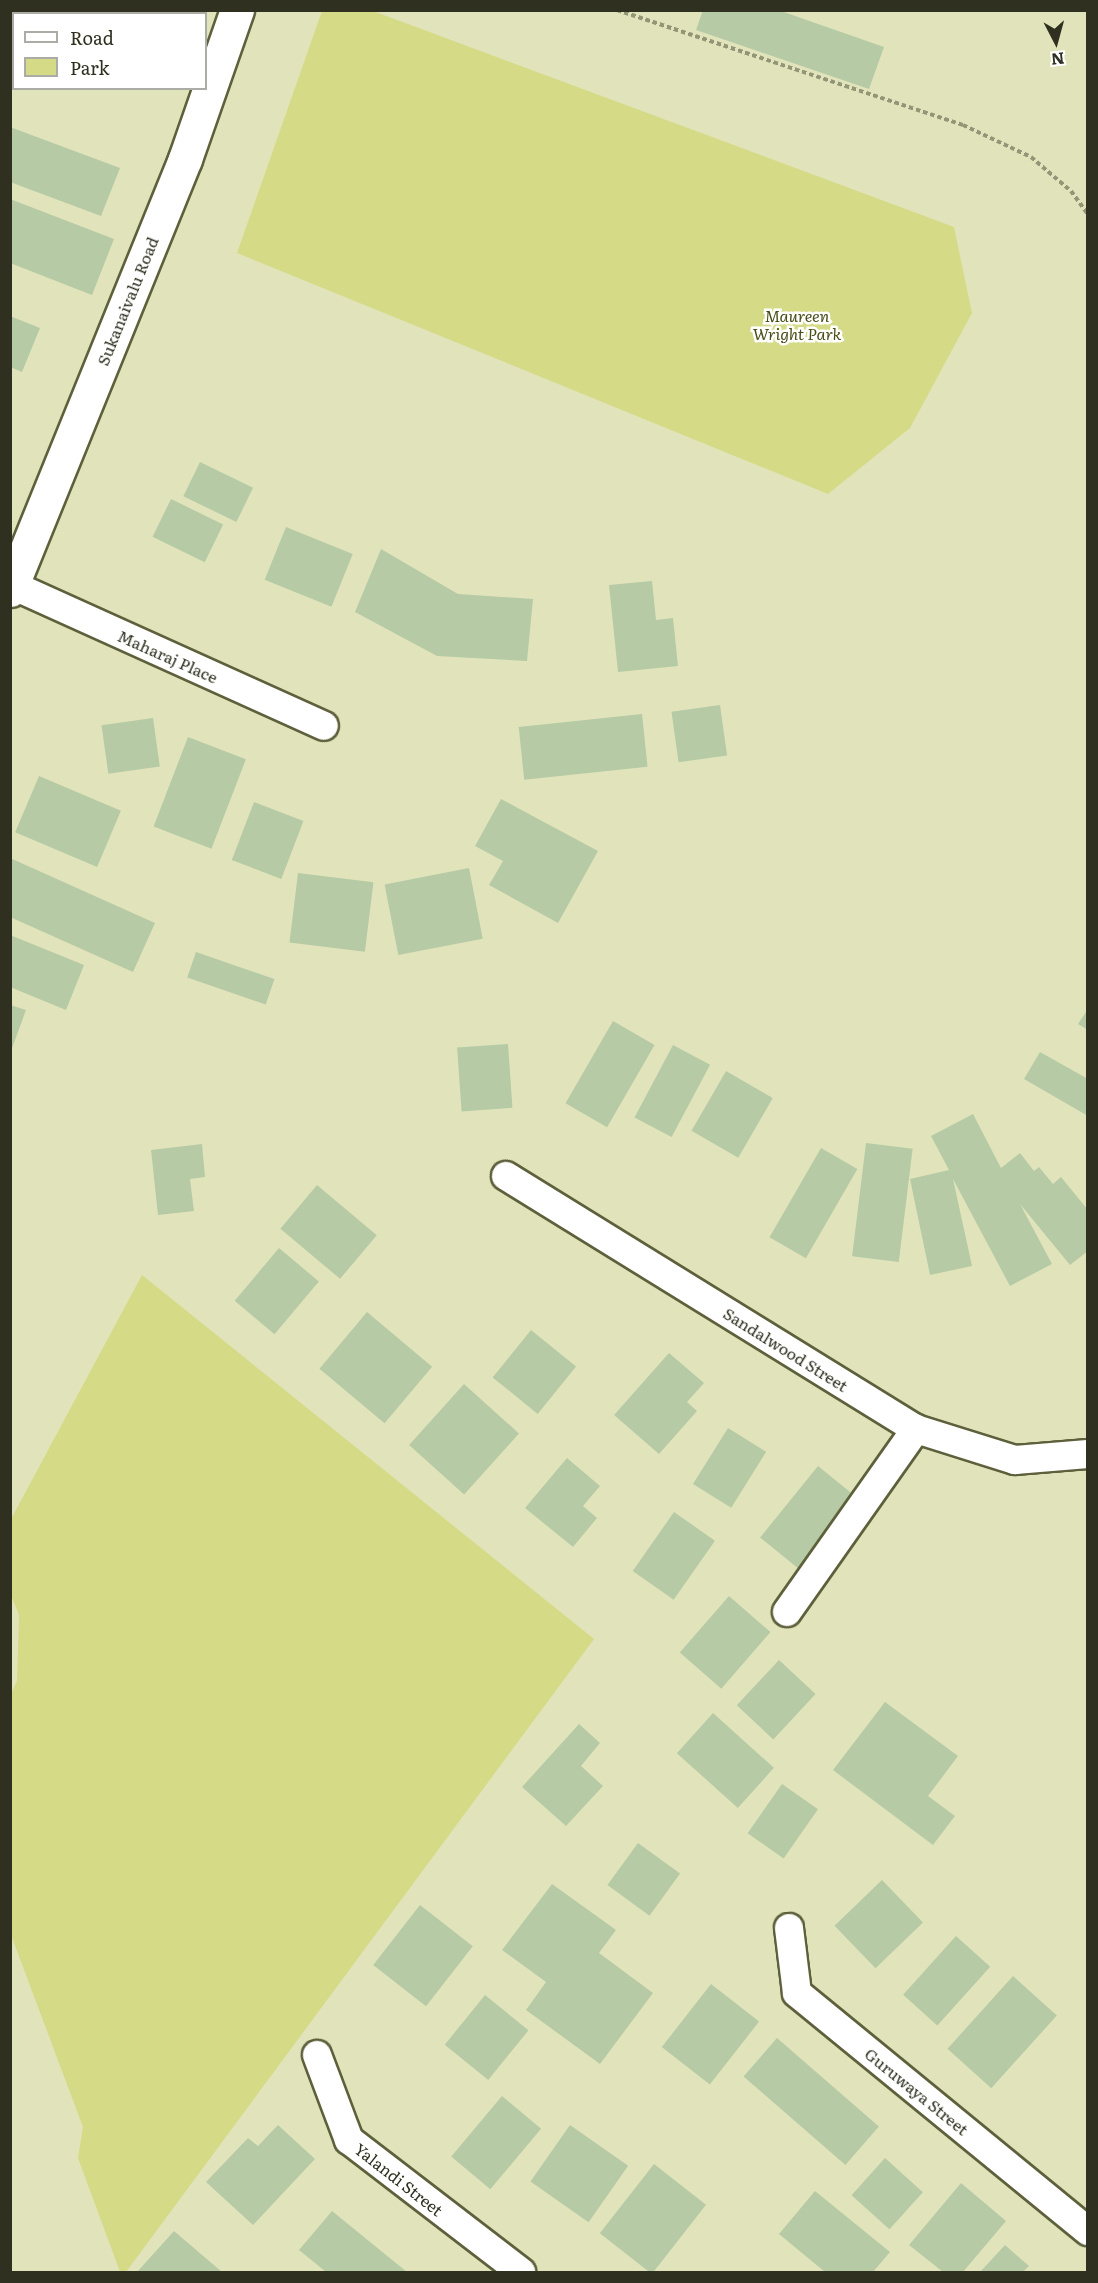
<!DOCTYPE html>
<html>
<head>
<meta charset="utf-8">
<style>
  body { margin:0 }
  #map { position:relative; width:1098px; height:2283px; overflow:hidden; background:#e1e4bb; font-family:Literata,serif }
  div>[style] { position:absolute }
  .green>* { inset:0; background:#d5da86 }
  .building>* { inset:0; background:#b6caa5; transform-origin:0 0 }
  .path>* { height:4px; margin-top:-2px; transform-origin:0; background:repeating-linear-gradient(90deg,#939577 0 4.5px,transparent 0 7.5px) }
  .roads { filter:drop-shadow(2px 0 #5e603c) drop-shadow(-2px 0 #5e603c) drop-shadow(0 2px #5e603c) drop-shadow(0 -2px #5e603c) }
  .minor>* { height:28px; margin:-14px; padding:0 14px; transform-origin:14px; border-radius:14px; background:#fff }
  .secondary>* { height:33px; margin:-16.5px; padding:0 16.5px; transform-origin:16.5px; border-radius:16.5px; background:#fff }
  span { translate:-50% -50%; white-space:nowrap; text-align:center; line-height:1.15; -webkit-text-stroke:5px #fff; paint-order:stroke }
  .street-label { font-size:16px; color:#2f3020 }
  .park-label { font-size:16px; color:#4b4d18; font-style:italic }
  .frame { position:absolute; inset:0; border:12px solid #2f3020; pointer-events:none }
  .legend { position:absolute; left:12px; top:12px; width:195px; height:78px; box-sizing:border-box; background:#fff; border:2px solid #acaca6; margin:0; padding:8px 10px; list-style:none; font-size:18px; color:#2f3020 }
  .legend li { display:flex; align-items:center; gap:12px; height:30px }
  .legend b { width:30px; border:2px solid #acaca6 }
  .north { position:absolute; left:1026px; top:12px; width:60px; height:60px; -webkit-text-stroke:4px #fff; paint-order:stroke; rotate:174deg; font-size:16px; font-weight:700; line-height:24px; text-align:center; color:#2f3020 }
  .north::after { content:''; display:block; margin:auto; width:21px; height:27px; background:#2f3020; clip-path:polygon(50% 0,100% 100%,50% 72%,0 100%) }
</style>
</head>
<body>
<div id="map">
  <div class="green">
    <div style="clip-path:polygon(322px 11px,373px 11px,954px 227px,972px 313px,910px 428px,828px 494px,237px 253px)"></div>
    <div style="clip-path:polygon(142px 1275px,594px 1639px,126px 2272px,120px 2272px,78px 2158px,83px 2127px,11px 1935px,10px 1696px,17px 1681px,19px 1615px,11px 1595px,10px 1521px)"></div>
  </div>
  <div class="building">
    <div style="clip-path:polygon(703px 10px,778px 10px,884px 47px,869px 89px,696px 30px)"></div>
    <div style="clip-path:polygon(10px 127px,120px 168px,101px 216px,10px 182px)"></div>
    <div style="clip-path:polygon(10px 199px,114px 239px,92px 295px,10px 263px)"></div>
    <div style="clip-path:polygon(10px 316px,40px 328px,22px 372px,10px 367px)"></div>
    <div style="left:200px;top:462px;width:59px;height:38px;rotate:26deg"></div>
    <div style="left:171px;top:499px;width:58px;height:42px;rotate:26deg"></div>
    <div style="left:286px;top:527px;width:72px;height:57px;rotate:22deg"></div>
    <div style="clip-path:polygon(381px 549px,458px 594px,533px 599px,527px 661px,437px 656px,355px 612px)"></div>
    <div style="clip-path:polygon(652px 581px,656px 620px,673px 618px,678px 666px,618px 672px,609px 585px)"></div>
    <div style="left:720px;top:705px;width:51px;height:49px;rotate:82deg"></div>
    <div style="left:642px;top:714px;width:53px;height:124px;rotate:84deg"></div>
    <div style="left:153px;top:718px;width:49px;height:52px;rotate:82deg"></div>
    <div style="left:188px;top:737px;width:62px;height:96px;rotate:21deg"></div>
    <div style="left:39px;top:776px;width:89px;height:61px;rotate:23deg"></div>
    <div style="clip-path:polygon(501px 799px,598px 851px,558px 923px,489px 885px,503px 861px,475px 846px)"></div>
    <div style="left:254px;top:802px;width:53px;height:62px;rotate:21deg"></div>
    <div style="clip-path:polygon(10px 858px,155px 923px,133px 972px,10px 917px)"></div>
    <div style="left:469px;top:868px;width:72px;height:86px;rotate:79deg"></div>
    <div style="left:298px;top:873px;width:76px;height:70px;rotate:7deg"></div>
    <div style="clip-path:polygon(10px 935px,84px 965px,66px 1010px,10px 987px)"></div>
    <div style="left:196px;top:952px;width:83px;height:27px;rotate:19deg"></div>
    <div style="clip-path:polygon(10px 1005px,26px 1010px,11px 1051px,10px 1051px)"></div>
    <div style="clip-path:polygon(1088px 1009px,1088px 1030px,1078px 1024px)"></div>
    <div style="left:613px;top:1021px;width:48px;height:95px;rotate:30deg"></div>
    <div style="left:508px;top:1044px;width:64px;height:51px;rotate:86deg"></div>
    <div style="left:673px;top:1045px;width:42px;height:82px;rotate:28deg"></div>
    <div style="clip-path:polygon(1040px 1052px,1088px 1079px,1088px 1116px,1024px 1079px)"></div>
    <div style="left:726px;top:1071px;width:54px;height:69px;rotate:30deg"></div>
    <div style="clip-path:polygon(973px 1114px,1001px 1168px,1020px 1153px,1034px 1171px,1039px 1167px,1053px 1184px,1061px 1177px,1088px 1210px,1088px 1251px,1070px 1265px,1020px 1204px,1052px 1264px,1010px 1286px,953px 1179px,972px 1266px,930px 1275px,910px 1179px,949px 1170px,931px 1136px)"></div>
    <div style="left:866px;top:1143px;width:47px;height:114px;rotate:7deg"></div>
    <div style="clip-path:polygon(202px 1144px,205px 1177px,190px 1179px,194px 1211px,158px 1215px,151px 1150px)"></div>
    <div style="left:821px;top:1148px;width:42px;height:103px;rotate:30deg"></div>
    <div style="left:317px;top:1185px;width:78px;height:57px;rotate:40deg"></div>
    <div style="left:279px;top:1248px;width:52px;height:69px;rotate:40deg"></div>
    <div style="left:367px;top:1312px;width:85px;height:74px;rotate:40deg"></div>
    <div style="left:531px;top:1330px;width:58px;height:61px;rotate:39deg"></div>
    <div style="clip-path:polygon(669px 1353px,704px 1383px,687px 1402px,697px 1411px,659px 1454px,614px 1415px)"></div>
    <div style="left:464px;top:1384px;width:74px;height:82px;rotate:42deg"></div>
    <div style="left:728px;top:1428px;width:45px;height:66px;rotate:32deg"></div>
    <div style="clip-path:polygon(567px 1458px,600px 1486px,583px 1506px,597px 1518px,573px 1547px,525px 1508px)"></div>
    <div style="left:818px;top:1466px;width:50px;height:92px;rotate:39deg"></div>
    <div style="left:674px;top:1512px;width:50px;height:72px;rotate:35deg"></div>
    <div style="left:729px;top:1596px;width:55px;height:75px;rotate:41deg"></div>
    <div style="left:779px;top:1660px;width:50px;height:62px;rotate:43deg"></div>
    <div style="clip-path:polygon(885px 1702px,958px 1756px,928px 1796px,955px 1816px,933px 1845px,833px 1770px)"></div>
    <div style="left:713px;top:1713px;width:82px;height:54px;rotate:42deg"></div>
    <div style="clip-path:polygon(579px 1724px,600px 1743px,581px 1766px,603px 1786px,566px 1826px,522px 1787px)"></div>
    <div style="left:782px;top:1784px;width:44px;height:60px;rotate:35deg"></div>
    <div style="left:638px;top:1843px;width:52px;height:52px;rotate:36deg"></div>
    <div style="left:882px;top:1880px;width:59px;height:66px;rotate:46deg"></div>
    <div style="clip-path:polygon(552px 1884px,616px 1930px,599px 1953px,653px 1993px,600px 2064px,526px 2010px,546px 1982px,502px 1950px)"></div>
    <div style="left:420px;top:1905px;width:67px;height:76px;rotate:38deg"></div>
    <div style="left:956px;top:1936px;width:46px;height:79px;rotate:42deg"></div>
    <div style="left:1013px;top:1976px;width:59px;height:98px;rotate:42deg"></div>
    <div style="left:711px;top:1984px;width:61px;height:80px;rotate:38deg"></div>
    <div style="left:485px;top:1995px;width:56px;height:64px;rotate:39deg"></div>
    <div style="left:777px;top:2038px;width:135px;height:51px;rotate:41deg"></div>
    <div style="left:502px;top:2096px;width:51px;height:79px;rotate:40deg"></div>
    <div style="clip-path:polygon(278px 2125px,315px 2159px,253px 2225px,206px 2182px,248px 2138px,258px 2146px)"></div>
    <div style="left:570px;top:2125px;width:71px;height:69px;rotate:35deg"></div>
    <div style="left:885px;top:2158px;width:51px;height:50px;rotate:42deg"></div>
    <div style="left:654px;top:2164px;width:66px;height:88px;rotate:38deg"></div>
    <div style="clip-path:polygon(961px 2183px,1006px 2221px,963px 2272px,943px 2272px,909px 2245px)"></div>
    <div style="clip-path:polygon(815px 2191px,890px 2252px,873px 2272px,825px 2272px,779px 2234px)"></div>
    <div style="clip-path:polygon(332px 2211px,407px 2272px,326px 2272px,299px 2250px)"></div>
    <div style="clip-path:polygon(174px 2231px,222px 2272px,137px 2272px)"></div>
    <div style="clip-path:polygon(1005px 2245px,1029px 2266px,1023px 2272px,980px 2272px)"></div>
  </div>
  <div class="path">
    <div style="left:617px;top:10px;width:365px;rotate:18.4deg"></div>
    <div style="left:963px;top:125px;width:75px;rotate:25.2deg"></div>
    <div style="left:1031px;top:157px;width:52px;rotate:40.4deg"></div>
    <div style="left:1071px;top:191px;width:29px;rotate:54deg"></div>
  </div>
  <div class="roads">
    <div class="minor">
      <div style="left:12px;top:585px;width:342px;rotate:24.3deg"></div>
      <div style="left:506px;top:1176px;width:482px;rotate:31.7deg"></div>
      <div style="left:916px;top:1429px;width:104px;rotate:17.4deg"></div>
      <div style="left:1015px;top:1460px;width:73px;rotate:-4.7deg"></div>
      <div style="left:787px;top:1612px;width:224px;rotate:-54.8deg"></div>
      <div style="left:789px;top:1928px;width:65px;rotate:83deg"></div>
      <div style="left:797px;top:1993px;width:376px;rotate:39.3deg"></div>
      <div style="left:317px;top:2055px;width:91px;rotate:69.4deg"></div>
      <div style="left:349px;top:2140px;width:217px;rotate:37.5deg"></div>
    </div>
    <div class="secondary">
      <div style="left:10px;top:590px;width:465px;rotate:-67.9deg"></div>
      <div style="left:185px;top:159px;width:158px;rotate:-70.8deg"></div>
    </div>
  </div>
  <div class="street-label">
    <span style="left:127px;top:301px;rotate:-68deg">Sukanaivalu Road</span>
    <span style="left:168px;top:656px;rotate:24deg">Maharaj Place</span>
    <span style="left:786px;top:1349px;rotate:32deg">Sandalwood Street</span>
    <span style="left:917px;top:2091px;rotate:39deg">Guruwaya Street</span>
    <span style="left:399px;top:2179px;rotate:38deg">Yalandi Street</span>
  </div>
  <div class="park-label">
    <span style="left:797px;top:324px">Maureen<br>Wright Park</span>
  </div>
  <div class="frame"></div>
  <ul class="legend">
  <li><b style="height:8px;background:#fff"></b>Road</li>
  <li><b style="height:16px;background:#d5da86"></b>Park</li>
  </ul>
  <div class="north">N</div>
</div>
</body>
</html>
